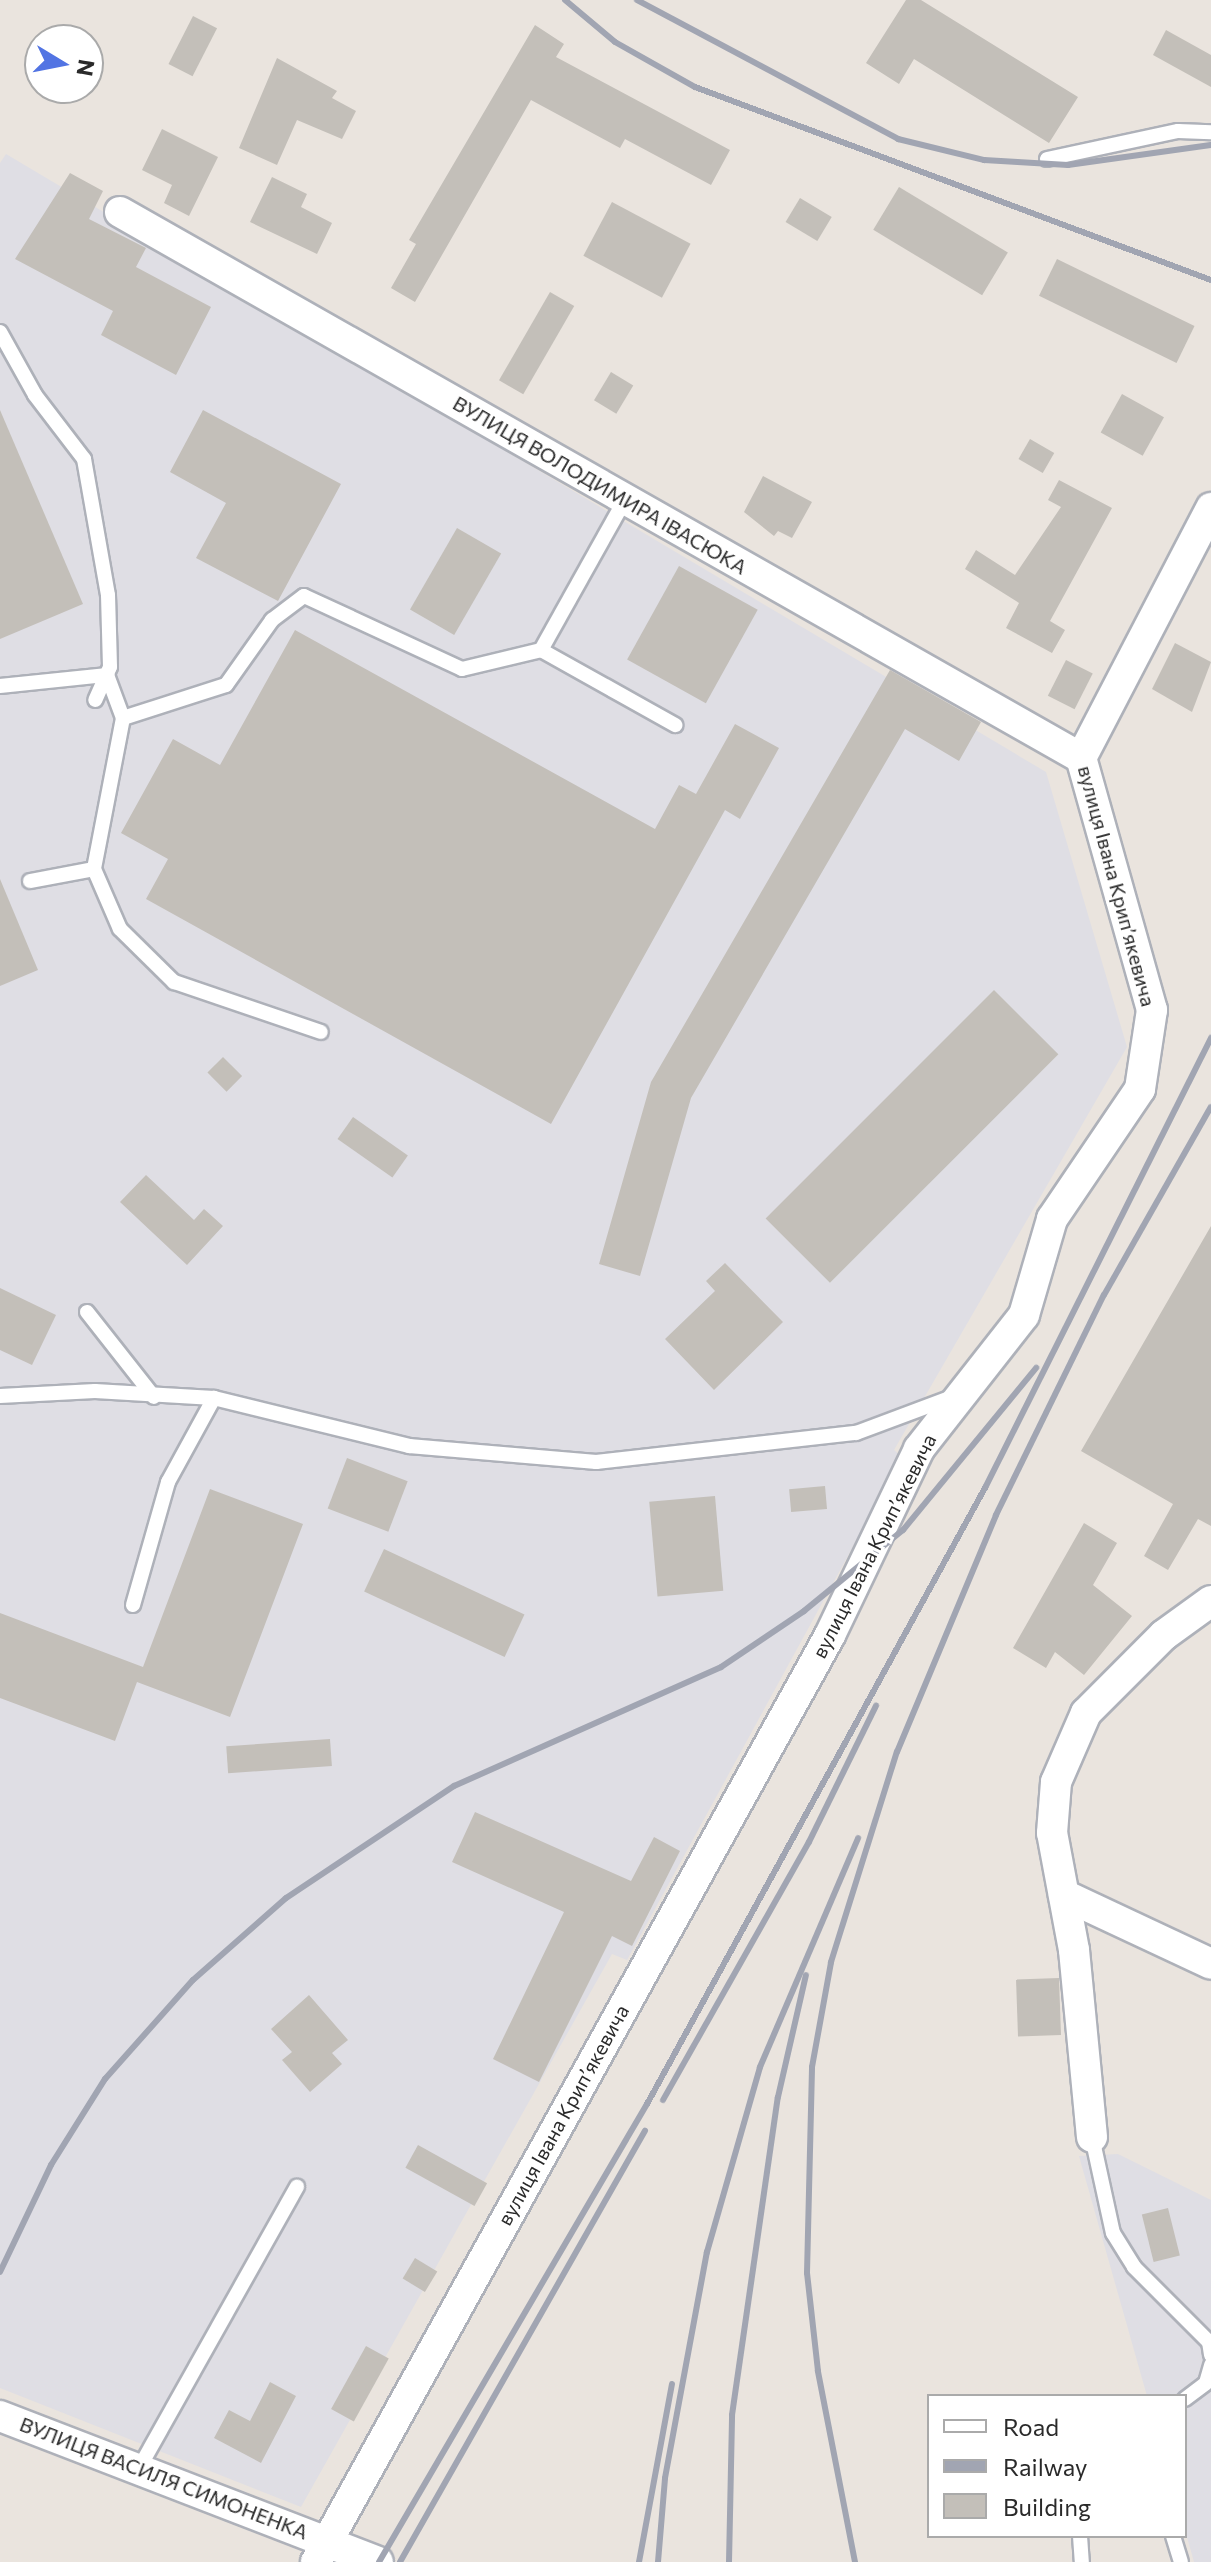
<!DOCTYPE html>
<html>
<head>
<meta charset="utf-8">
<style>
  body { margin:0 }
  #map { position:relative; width:1211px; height:2562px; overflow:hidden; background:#eae4de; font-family:Commissioner,sans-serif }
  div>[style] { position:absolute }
  .industrial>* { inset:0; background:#dfdee4 }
  .building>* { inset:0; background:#c3bfb9; transform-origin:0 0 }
  .roads { filter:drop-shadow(2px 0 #aeb1b9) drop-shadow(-2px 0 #aeb1b9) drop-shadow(0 2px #aeb1b9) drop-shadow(0 -2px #aeb1b9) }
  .service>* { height:14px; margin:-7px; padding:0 7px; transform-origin:7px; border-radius:7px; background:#fff }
  .minor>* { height:30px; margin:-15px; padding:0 15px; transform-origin:15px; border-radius:15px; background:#fff }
  .rail>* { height:6px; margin:-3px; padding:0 3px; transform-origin:3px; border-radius:3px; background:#a1a5b2 }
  span { translate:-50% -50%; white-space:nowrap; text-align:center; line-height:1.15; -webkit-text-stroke:6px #fff; paint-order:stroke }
  .street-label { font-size:20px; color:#2a2a2a }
  .legend { position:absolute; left:927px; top:2394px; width:260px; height:144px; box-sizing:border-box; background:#fff; border:2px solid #aaa; margin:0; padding:10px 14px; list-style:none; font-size:24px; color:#2a2a2a }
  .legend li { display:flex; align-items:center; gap:16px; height:40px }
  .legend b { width:40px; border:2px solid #aaa }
  .north { position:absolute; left:24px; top:24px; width:80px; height:80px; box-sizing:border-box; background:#fff; border:2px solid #aaa; border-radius:50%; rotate:100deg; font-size:22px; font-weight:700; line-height:32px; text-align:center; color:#2a2a2a }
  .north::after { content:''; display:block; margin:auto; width:28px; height:36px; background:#5274e3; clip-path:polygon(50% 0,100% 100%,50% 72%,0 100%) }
</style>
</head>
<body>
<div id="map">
  <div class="industrial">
    <div style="clip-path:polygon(6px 154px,1046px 772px,1127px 1047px,894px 1450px,902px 1457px,627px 1960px,612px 1954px,301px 2507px,0 2388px,0 163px)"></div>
    <div style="clip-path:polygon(1118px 2154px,1211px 2200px,1211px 2562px,1194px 2562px,1185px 2530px,1185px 2396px,1147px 2396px,1079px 2156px)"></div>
  </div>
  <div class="building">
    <div style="clip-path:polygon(906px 0,921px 0,1078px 97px,1049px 143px,914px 59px,899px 84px,866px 63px)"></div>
    <div style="left:193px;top:16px;width:27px;height:54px;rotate:27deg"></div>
    <div style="clip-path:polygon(535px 25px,564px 44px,556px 57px,730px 150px,711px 185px,625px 139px,620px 148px,531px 100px,415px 302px,391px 288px,416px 244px,409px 240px)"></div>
    <div style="clip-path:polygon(1166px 30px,1211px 55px,1211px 87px,1153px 55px)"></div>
    <div style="clip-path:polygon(277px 58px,337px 91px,332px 98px,356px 111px,342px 139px,297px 120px,277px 165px,239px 148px)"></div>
    <div style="clip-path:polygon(162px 129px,218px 157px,189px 216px,164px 203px,172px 185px,142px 170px)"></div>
    <div style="clip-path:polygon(70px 173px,103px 191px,89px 219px,146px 248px,136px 267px,211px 307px,176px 375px,101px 335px,113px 311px,15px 259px)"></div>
    <div style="clip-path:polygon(272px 177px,307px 194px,301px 207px,332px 223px,317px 254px,250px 222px)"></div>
    <div style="left:899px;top:187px;width:127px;height:50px;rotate:31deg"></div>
    <div style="left:800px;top:198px;width:37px;height:28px;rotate:31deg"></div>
    <div style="left:612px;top:202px;width:89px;height:61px;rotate:28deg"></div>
    <div style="left:1057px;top:259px;width:153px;height:41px;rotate:26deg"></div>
    <div style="left:550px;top:292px;width:28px;height:102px;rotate:30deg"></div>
    <div style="left:611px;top:372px;width:26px;height:33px;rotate:31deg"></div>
    <div style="left:1122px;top:394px;width:48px;height:44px;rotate:29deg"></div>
    <div style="clip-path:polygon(0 410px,83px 604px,0 639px)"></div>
    <div style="clip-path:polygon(203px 410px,341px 484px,278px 601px,196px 558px,226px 503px,170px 472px)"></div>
    <div style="left:1030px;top:439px;width:28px;height:23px;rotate:30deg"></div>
    <div style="clip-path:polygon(763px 476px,812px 502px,792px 538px,778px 531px,774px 536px,744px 512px)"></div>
    <div style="clip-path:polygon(1059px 480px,1112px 508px,1050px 621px,1065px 630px,1052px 653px,1006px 628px,1019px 603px,965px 569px,976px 550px,1015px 575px,1061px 507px,1048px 500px)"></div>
    <div style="left:457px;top:528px;width:51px;height:94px;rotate:30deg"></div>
    <div style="left:679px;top:566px;width:90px;height:107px;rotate:29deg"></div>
    <div style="clip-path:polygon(295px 630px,655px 829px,679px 785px,696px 794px,735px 724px,779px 748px,740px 819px,725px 810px,551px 1124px,146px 899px,168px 859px,121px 833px,173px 739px,220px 765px)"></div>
    <div style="clip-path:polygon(1175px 643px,1211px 662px,1192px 712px,1152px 689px)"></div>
    <div style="left:1066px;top:660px;width:30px;height:40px;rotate:27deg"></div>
    <div style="clip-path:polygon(890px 670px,981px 722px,959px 761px,905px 729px,691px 1098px,640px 1276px,599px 1264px,651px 1082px)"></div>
    <div style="clip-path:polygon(0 879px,38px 970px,0 986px)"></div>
    <div style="left:994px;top:990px;width:91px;height:323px;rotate:45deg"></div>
    <div style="left:223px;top:1057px;width:27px;height:22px;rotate:45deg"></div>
    <div style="left:353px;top:1117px;width:67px;height:27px;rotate:35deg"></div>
    <div style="clip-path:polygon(146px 1175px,194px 1220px,204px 1209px,223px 1226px,187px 1265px,120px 1202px)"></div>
    <div style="clip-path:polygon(1211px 1226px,1211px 1526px,1198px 1519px,1168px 1570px,1144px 1556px,1173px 1504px,1081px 1451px)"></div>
    <div style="clip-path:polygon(725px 1263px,783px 1322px,714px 1390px,665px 1339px,715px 1291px,706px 1281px)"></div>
    <div style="clip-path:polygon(0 1288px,56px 1315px,32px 1365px,0 1350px)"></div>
    <div style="left:347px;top:1458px;width:65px;height:54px;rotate:21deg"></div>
    <div style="left:825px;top:1486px;width:23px;height:36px;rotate:85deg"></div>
    <div style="clip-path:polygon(210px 1489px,303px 1524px,230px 1717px,137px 1682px,115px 1741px,0 1698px,0 1613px,143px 1667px)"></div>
    <div style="left:715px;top:1496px;width:95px;height:66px;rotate:85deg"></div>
    <div style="clip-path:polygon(1084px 1523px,1117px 1543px,1093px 1585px,1132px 1616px,1084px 1675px,1055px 1652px,1046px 1668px,1013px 1648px)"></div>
    <div style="left:384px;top:1549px;width:155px;height:47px;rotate:25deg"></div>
    <div style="left:330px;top:1739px;width:27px;height:104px;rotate:86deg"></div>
    <div style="clip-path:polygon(475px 1812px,631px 1881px,654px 1837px,680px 1851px,632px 1946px,612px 1936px,539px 2082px,493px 2059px,564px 1912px,452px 1862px)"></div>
    <div style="left:1059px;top:1978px;width:57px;height:43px;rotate:88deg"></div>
    <div style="clip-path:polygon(309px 1995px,348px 2040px,332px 2053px,342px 2064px,310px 2092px,282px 2060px,292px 2052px,271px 2029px)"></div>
    <div style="left:418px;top:2145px;width:79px;height:26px;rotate:29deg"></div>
    <div style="left:1168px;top:2208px;width:49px;height:27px;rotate:76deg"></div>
    <div style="left:415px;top:2258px;width:26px;height:24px;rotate:31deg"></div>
    <div style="left:366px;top:2346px;width:26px;height:72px;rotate:29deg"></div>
    <div style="clip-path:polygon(270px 2382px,296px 2396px,261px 2463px,214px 2438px,229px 2410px,250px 2421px)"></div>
  </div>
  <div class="roads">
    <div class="service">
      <div style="left:1047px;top:159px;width:134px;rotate:-12.1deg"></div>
      <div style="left:1178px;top:131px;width:33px;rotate:2deg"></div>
      <div style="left:0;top:332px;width:72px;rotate:60.9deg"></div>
      <div style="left:35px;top:395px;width:81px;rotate:52.6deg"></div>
      <div style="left:84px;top:459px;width:138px;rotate:80deg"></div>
      <div style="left:108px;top:595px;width:72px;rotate:88.4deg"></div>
      <div style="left:110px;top:667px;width:36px;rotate:114deg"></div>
      <div style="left:541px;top:650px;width:172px;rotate:-60.8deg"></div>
      <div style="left:0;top:686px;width:108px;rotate:-5.9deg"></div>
      <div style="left:107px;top:675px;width:46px;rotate:69.6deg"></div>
      <div style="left:123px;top:718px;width:154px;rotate:100.9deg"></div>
      <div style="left:94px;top:869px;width:65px;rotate:66.6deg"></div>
      <div style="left:120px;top:929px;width:76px;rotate:44.5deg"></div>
      <div style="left:174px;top:982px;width:155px;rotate:18.8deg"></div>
      <div style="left:123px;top:718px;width:108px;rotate:-17.8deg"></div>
      <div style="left:226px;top:685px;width:80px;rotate:-54.7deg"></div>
      <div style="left:272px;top:620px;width:40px;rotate:-37deg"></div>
      <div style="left:304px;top:596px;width:174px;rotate:24.8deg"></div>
      <div style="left:462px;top:669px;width:81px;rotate:-13.5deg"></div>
      <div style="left:541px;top:650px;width:154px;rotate:29.2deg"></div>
      <div style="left:30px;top:881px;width:65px;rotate:-10.6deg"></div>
      <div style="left:87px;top:1312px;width:108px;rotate:51.8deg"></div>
      <div style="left:0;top:1396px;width:95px;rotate:-3deg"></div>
      <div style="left:95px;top:1391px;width:119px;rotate:3.4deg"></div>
      <div style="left:214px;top:1398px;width:201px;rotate:13.8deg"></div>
      <div style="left:409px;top:1446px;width:188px;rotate:4.9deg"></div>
      <div style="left:596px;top:1462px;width:262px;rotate:-6.4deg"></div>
      <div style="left:856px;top:1433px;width:97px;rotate:-20.5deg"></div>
      <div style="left:133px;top:1605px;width:128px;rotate:-74.1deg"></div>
      <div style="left:168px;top:1482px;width:96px;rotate:-61.3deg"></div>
      <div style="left:1092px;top:2137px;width:98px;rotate:77.7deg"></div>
      <div style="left:1113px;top:2233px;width:40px;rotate:58deg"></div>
      <div style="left:1134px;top:2267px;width:106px;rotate:45deg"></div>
      <div style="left:1209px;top:2342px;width:13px;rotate:81deg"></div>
      <div style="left:1185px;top:2399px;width:26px;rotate:-37deg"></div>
      <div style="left:1206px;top:2383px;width:19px;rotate:-74deg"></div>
      <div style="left:138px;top:2470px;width:325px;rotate:-60.7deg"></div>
      <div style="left:1080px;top:2536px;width:26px;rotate:86deg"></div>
      <div style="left:1173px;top:2536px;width:27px;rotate:73deg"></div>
    </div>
    <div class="minor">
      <div style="left:120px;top:212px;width:1105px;rotate:29.6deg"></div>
      <div style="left:1064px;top:1895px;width:162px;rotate:25.1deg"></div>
      <div style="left:1092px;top:2137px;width:188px;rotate:-95.5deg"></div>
      <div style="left:1074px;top:1950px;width:119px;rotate:-100.6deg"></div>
      <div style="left:1052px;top:1833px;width:51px;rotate:-85.5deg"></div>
      <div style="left:1056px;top:1782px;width:75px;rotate:-66.5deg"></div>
      <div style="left:1086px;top:1713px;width:110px;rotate:-45deg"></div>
      <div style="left:1164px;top:1635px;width:58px;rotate:-35.9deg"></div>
      <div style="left:0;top:2416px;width:405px;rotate:21.1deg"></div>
      <div style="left:316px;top:2562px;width:1060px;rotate:-60.99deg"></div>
      <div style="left:830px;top:1635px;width:206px;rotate:-64.4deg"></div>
      <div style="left:919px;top:1449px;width:170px;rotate:-51.9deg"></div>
      <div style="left:1024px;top:1315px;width:100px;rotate:-73.7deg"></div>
      <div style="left:1052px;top:1219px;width:157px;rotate:-55.9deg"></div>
      <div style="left:1140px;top:1089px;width:80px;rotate:-81.4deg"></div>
      <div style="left:1152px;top:1010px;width:262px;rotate:-105.7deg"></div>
      <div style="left:1081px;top:758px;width:282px;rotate:-62.5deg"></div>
    </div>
  </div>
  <div class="rail">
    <div style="left:565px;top:0;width:65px;rotate:40deg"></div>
    <div style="left:615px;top:42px;width:92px;rotate:29.4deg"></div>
    <div style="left:695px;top:87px;width:551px;rotate:20.51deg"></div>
    <div style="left:637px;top:0;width:296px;rotate:28deg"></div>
    <div style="left:898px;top:139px;width:89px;rotate:13.7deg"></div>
    <div style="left:984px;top:160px;width:84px;rotate:3.4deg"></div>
    <div style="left:1068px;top:165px;width:144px;rotate:-8deg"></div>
    <div style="left:663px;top:2100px;width:296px;rotate:-60.5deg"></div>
    <div style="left:809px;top:1842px;width:152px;rotate:-63.8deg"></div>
    <div style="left:0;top:2272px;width:119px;rotate:-64.5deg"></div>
    <div style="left:51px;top:2165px;width:102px;rotate:-57.9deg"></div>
    <div style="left:105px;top:2079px;width:132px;rotate:-48.4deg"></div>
    <div style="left:193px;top:1980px;width:124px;rotate:-41.4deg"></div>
    <div style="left:286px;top:1898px;width:202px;rotate:-33.7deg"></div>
    <div style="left:454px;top:1786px;width:292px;rotate:-24deg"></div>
    <div style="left:721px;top:1667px;width:100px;rotate:-34deg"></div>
    <div style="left:804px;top:1611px;width:128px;rotate:-39.3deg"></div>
    <div style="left:903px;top:1530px;width:210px;rotate:-50.6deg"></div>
    <div style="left:379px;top:2562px;width:531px;rotate:-59.67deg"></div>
    <div style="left:647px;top:2104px;width:703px;rotate:-61.25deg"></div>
    <div style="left:985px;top:1488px;width:504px;rotate:-63.33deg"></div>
    <div style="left:400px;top:2562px;width:496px;rotate:-60.4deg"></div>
    <div style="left:639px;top:2562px;width:181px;rotate:-79.5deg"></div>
    <div style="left:658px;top:2562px;width:84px;rotate:-85.2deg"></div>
    <div style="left:665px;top:2478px;width:230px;rotate:-79.5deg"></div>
    <div style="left:707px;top:2252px;width:192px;rotate:-74deg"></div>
    <div style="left:760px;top:2067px;width:249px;rotate:-66.8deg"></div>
    <div style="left:729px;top:2562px;width:147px;rotate:-88.8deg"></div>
    <div style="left:732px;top:2415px;width:321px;rotate:-81.8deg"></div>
    <div style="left:778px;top:2097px;width:125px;rotate:-77.1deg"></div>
    <div style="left:855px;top:2562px;width:195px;rotate:-101deg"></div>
    <div style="left:818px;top:2371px;width:99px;rotate:-96.4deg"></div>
    <div style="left:807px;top:2273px;width:206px;rotate:-88.6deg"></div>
    <div style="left:812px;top:2067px;width:107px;rotate:-79.7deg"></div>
    <div style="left:831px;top:1962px;width:220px;rotate:-72.6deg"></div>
    <div style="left:897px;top:1752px;width:257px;rotate:-67.3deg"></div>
    <div style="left:996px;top:1515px;width:245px;rotate:-63.9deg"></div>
    <div style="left:1104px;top:1295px;width:216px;rotate:-60.4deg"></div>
  </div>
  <div class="street-label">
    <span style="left:600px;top:485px;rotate:30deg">ВУЛИЦЯ ВОЛОДИМИРА ІВАСЮКА</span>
    <span style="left:1117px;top:886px;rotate:75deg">вулиця Івана Крипʼякевича</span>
    <span style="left:874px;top:1546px;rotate:-63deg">вулиця Івана Крипʼякевича</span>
    <span style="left:563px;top:2115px;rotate:-61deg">вулиця Івана Крипʼякевича</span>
    <span style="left:164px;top:2478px;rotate:21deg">ВУЛИЦЯ ВАСИЛЯ СИМОНЕНКА</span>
  </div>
  <ul class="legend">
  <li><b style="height:10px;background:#fff"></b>Road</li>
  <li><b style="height:10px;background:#a1a5b2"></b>Railway</li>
  <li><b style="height:22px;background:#c3bfb9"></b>Building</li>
  </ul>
  <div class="north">N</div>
</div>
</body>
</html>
